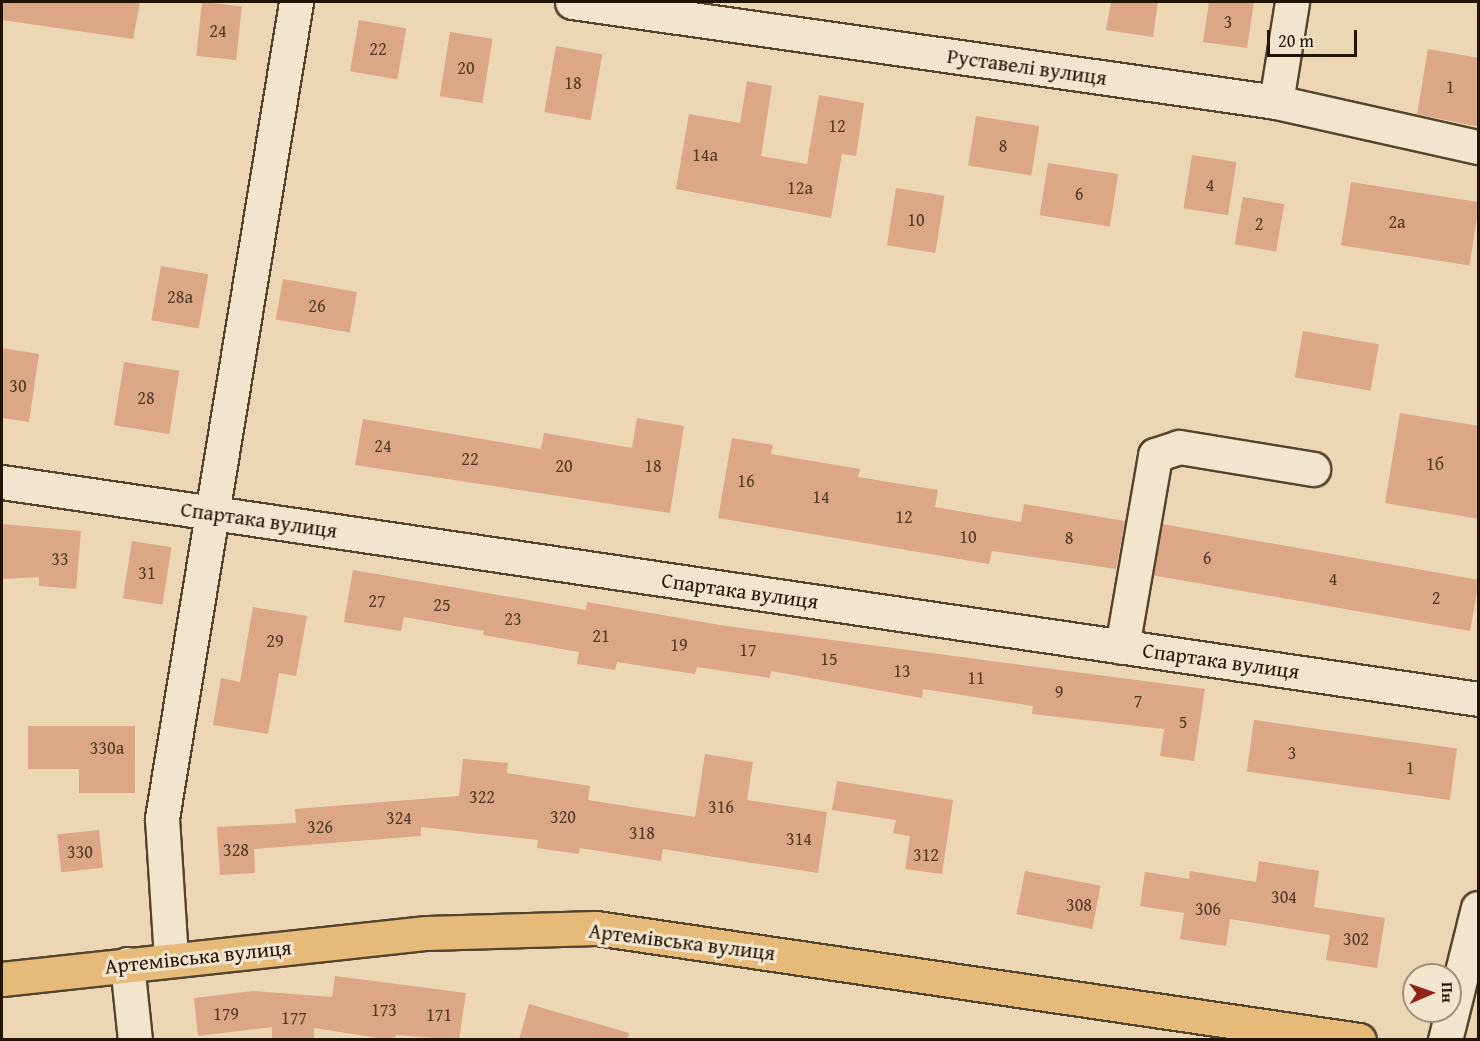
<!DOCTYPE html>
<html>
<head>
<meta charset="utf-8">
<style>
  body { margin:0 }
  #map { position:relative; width:1480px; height:1041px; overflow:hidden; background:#ecd6b3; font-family:"Gentium Book Plus",serif }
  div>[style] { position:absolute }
  .building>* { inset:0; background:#dca786; transform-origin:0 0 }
  .roads { filter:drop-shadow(2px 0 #54442e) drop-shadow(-2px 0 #54442e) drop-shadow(0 2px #54442e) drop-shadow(0 -2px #54442e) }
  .minor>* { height:33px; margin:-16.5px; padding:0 16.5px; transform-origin:16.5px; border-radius:16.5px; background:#f3e4ce }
  .major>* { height:33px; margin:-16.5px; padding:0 16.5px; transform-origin:16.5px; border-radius:16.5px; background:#e6bb7a }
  span { translate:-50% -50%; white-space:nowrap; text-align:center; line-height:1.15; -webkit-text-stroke:6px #f3e4ce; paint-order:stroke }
  .number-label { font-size:18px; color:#503923 }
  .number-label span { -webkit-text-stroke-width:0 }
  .street-label { font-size:21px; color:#221402 }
  .frame { position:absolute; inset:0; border:3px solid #221402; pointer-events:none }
  .north { position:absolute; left:1402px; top:963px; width:60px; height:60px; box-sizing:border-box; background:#f3e4ce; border:2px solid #9f917c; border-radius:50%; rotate:88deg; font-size:16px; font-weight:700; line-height:24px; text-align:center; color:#221402 }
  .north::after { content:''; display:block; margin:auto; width:21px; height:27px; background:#8f2418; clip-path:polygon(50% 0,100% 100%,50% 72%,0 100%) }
  .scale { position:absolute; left:1267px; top:30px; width:90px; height:27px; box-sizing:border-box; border:3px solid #221402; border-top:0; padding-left:8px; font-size:18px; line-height:21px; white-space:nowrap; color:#221402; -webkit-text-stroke:4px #f3e4ce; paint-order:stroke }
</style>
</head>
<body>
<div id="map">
  <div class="building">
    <div style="clip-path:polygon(2px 2px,140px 2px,133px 39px,2px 20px)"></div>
    <div style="left:202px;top:2px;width:40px;height:54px;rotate:6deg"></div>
    <div style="clip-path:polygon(1111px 2px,1158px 2px,1153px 37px,1106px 30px)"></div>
    <div style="clip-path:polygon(1209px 2px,1254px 2px,1247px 48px,1203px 42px)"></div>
    <div style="left:359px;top:20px;width:48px;height:52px;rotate:10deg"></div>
    <div style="left:450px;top:32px;width:43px;height:65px;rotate:9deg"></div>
    <div style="left:556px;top:46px;width:47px;height:67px;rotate:10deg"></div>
    <div style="clip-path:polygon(1428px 49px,1479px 58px,1479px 127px,1417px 114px)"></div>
    <div style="clip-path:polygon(747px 81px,772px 86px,761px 156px,807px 164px,819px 95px,864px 103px,856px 156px,842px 154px,831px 218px,676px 189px,689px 114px,740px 123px)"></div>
    <div style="left:976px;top:116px;width:64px;height:50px;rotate:9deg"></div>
    <div style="left:1192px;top:155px;width:45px;height:54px;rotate:9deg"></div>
    <div style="left:1048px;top:163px;width:71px;height:53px;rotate:9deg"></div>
    <div style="left:1351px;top:182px;width:130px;height:64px;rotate:9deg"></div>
    <div style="left:896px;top:188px;width:49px;height:58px;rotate:9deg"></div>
    <div style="left:1243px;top:197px;width:42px;height:48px;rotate:10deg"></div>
    <div style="left:161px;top:266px;width:48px;height:55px;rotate:10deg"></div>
    <div style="left:283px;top:279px;width:75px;height:41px;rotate:10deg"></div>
    <div style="left:1303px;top:331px;width:77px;height:47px;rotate:10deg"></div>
    <div style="clip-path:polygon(2px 348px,39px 354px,29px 422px,2px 418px)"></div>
    <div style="left:124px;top:362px;width:56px;height:64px;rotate:9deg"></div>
    <div style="clip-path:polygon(1400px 413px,1479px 426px,1479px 519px,1385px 503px)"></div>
    <div style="clip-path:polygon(637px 418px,684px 426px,670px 513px,355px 465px,363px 419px,541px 449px,544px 433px,632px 448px)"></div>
    <div style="clip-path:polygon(732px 438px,773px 445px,771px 454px,860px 469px,858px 477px,938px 490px,935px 507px,1021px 522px,1024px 504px,1125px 521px,1116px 569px,992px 551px,989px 564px,718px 518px)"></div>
    <div style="clip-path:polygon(2px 524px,81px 531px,76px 589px,39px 586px,39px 577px,2px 579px)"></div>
    <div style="left:1162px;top:524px;width:322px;height:52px;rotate:10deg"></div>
    <div style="left:132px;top:541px;width:40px;height:58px;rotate:9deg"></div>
    <div style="clip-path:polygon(353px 570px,586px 610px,587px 602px,726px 626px,1205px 689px,1194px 761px,1160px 756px,1164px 729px,1032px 714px,1033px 706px,923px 689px,922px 698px,771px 671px,770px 678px,697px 667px,695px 674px,617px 662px,615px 670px,577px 664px,579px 652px,483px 635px,484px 631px,404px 617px,401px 631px,344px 622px)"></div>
    <div style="clip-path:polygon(253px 607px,307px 616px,296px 676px,279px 673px,268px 734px,213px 725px,221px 678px,240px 682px)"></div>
    <div style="left:1254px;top:720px;width:205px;height:52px;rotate:8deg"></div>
    <div style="clip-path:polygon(28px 726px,135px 726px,135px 793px,79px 793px,79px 769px,28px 769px)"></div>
    <div style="clip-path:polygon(705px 754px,753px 762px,747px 800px,827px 812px,818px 873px,663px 849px,661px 861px,580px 848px,579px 854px,537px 848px,538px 840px,421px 827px,421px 836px,254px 849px,255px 873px,220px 875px,217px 827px,296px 823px,295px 809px,459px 796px,463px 759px,508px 763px,507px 773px,590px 786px,588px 800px,695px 817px)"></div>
    <div style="clip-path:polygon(837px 781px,953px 800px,942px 874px,905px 869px,910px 836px,893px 833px,896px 820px,832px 810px)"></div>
    <div style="left:99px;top:830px;width:38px;height:42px;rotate:84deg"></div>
    <div style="clip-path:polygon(1259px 861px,1319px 871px,1314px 907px,1385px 918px,1377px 968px,1326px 960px,1330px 935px,1230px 919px,1226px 946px,1180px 939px,1184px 913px,1140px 906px,1145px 872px,1189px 879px,1190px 871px,1256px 882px)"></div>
    <div style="left:1025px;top:871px;width:77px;height:44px;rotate:11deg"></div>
    <div style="clip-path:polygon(335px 976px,466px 993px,459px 1040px,397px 1035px,391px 1040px,314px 1028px,314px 1040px,272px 1040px,272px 1027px,198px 1036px,194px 998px,253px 991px,332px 997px)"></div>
    <div style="clip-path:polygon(529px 1004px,629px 1033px,628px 1040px,519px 1040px)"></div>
  </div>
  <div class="roads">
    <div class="minor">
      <div style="left:572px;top:2px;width:711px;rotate:8.08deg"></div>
      <div style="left:1276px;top:102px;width:207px;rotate:12.6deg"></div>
      <div style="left:1276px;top:102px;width:101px;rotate:-80.9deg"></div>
      <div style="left:2px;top:482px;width:1492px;rotate:8.36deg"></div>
      <div style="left:1122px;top:647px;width:195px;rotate:-80.2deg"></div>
      <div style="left:1155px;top:455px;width:25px;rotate:-18deg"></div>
      <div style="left:1179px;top:447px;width:136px;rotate:9.3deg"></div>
      <div style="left:171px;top:958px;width:140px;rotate:-93.7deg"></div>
      <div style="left:162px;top:818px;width:827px;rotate:-80.67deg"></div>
      <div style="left:127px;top:964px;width:76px;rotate:84deg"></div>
      <div style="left:1445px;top:1040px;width:136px;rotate:-76deg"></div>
    </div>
    <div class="major">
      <div style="left:2px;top:979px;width:427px;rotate:-6.2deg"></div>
      <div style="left:427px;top:933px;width:169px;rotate:-1.7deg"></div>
      <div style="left:596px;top:928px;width:771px;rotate:8.35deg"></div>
    </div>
  </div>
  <div class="number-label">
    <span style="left:1228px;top:22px">3</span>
    <span style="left:218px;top:31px">24</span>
    <span style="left:378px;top:49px">22</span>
    <span style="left:466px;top:68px">20</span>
    <span style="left:573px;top:83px">18</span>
    <span style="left:1450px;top:87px">1</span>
    <span style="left:837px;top:126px">12</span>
    <span style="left:1003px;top:146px">8</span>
    <span style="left:705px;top:155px">14а</span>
    <span style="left:1210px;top:185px">4</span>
    <span style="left:800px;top:188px">12а</span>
    <span style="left:1079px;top:194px">6</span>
    <span style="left:916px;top:220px">10</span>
    <span style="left:1397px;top:222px">2а</span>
    <span style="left:1259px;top:224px">2</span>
    <span style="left:180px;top:297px">28а</span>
    <span style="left:317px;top:306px">26</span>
    <span style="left:18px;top:386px">30</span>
    <span style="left:146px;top:398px">28</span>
    <span style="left:383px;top:446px">24</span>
    <span style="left:470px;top:459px">22</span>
    <span style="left:1435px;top:464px">1б</span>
    <span style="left:564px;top:466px">20</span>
    <span style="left:653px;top:466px">18</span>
    <span style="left:746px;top:481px">16</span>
    <span style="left:821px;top:497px">14</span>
    <span style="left:904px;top:517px">12</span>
    <span style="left:968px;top:537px">10</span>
    <span style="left:1069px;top:538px">8</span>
    <span style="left:1207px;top:558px">6</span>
    <span style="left:60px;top:559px">33</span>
    <span style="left:147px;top:573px">31</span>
    <span style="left:1333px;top:579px">4</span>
    <span style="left:1436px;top:598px">2</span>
    <span style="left:377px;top:601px">27</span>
    <span style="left:442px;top:605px">25</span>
    <span style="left:513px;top:619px">23</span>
    <span style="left:601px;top:636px">21</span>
    <span style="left:275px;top:641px">29</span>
    <span style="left:679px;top:645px">19</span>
    <span style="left:748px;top:650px">17</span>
    <span style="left:829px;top:659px">15</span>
    <span style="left:902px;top:671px">13</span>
    <span style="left:976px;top:678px">11</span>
    <span style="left:1059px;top:692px">9</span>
    <span style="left:1138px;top:701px">7</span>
    <span style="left:1183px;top:722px">5</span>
    <span style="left:107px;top:748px">330а</span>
    <span style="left:1292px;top:753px">3</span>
    <span style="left:1410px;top:768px">1</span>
    <span style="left:482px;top:797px">322</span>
    <span style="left:721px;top:807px">316</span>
    <span style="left:563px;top:817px">320</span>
    <span style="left:399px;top:818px">324</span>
    <span style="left:320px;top:827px">326</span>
    <span style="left:642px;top:833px">318</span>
    <span style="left:799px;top:839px">314</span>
    <span style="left:236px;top:850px">328</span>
    <span style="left:80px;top:852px">330</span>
    <span style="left:926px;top:855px">312</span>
    <span style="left:1284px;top:897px">304</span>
    <span style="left:1079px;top:905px">308</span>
    <span style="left:1208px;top:909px">306</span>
    <span style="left:1356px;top:939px">302</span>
    <span style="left:384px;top:1010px">173</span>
    <span style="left:226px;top:1014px">179</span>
    <span style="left:439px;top:1015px">171</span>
    <span style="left:294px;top:1018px">177</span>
  </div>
  <div class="street-label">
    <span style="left:1027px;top:67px;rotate:8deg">Руставелі вулиця</span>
    <span style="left:259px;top:520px;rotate:8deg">Спартака вулиця</span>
    <span style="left:740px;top:591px;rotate:8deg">Спартака вулиця</span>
    <span style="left:1221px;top:661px;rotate:8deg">Спартака вулиця</span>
    <span style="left:682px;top:942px;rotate:7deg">Артемівська вулиця</span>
    <span style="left:198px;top:957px;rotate:-6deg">Артемівська вулиця</span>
  </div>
  <div class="frame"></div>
  <div class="north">Пн</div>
  <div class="scale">20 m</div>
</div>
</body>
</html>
